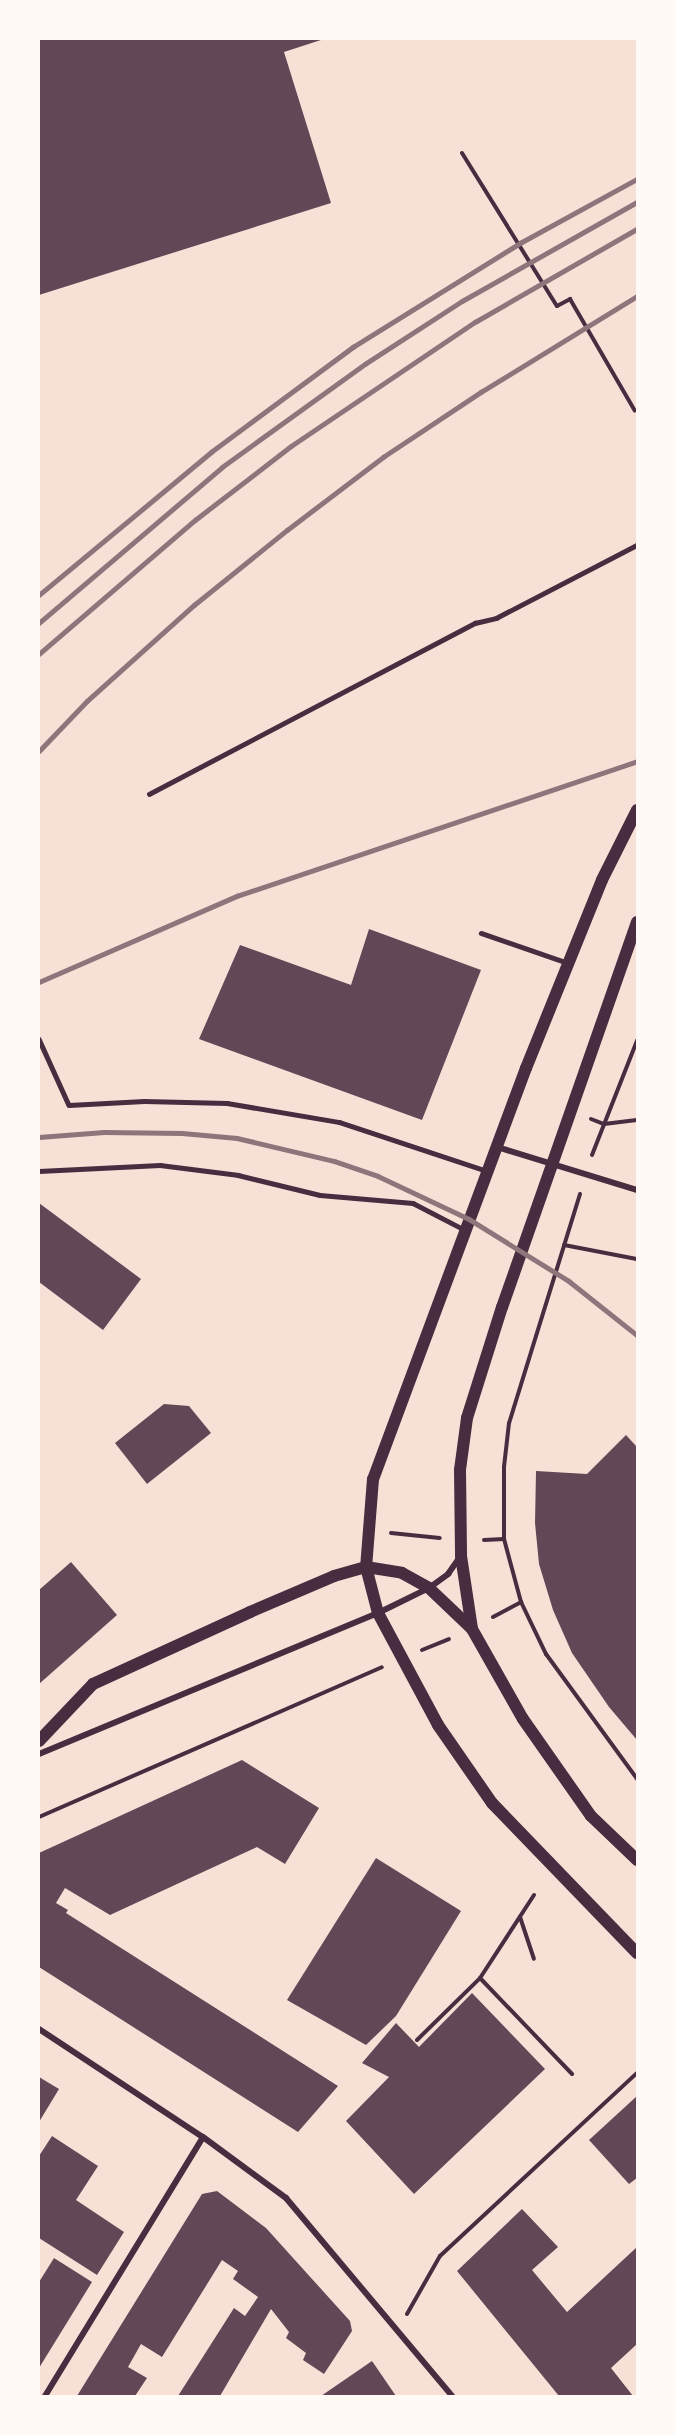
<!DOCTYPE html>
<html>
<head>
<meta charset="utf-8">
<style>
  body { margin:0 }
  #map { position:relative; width:676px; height:2435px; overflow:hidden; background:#f7e1d7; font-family:"Fira Sans Condensed",sans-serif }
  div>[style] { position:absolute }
  .building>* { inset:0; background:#644757 }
  .path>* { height:4px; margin:-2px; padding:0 2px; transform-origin:2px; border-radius:2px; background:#4a2c40 }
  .service>* { height:4.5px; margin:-2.25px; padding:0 2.25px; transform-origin:2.25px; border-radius:2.25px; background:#4a2c40 }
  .minor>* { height:6px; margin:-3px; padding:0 3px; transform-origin:3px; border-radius:3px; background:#4a2c40 }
  .secondary>* { height:12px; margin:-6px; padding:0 6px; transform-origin:6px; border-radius:6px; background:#4a2c40 }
  .rail>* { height:4.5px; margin:-2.25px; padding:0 2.25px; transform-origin:2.25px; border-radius:2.25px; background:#8f747c }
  span { translate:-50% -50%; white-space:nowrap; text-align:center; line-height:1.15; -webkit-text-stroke:5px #fffaf5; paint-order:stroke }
  .frame { position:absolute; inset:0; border:40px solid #fffaf5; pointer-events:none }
</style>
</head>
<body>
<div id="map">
  <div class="building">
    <div style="clip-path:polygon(39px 39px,324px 39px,284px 52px,331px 203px,39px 295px)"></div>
    <div style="clip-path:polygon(369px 929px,481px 970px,422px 1120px,199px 1039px,240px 945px,351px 985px)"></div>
    <div style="clip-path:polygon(39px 1203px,141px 1279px,103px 1330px,39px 1282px)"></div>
    <div style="clip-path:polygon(164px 1404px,189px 1406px,211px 1433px,147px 1484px,115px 1443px)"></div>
    <div style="clip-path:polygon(626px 1435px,637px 1447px,637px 1740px,609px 1707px,572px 1653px,553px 1610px,539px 1564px,535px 1523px,536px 1471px,587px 1474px)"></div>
    <div style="clip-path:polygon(71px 1562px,117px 1615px,39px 1684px,39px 1590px)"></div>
    <div style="clip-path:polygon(242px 1760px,319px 1808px,285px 1864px,257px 1847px,110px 1915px,65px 1888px,56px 1903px,68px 1910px,66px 1913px,338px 2086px,298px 2132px,39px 1967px,39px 1853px)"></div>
    <div style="clip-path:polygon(376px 1858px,461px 1911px,396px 2016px,366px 2045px,287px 2000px)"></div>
    <div style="clip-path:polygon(472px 1993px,545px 2069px,414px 2194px,346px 2121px,389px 2077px,362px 2063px,396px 2023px,419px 2047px)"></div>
    <div style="clip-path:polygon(39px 2077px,59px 2089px,39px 2122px)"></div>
    <div style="clip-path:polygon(637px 2096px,637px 2178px,629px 2184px,589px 2140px)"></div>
    <div style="clip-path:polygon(52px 2136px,98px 2166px,76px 2200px,124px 2232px,97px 2275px,39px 2238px,39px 2156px)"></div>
    <div style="clip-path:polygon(217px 2191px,266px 2228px,350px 2321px,352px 2331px,324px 2374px,303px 2360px,306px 2353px,286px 2338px,289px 2332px,271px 2309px,220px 2396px,178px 2396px,234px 2308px,245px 2316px,258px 2297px,233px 2279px,238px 2271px,222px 2260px,162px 2357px,141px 2344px,128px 2367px,147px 2378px,135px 2396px,77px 2396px,202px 2194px)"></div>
    <div style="clip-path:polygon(522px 2209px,558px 2247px,532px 2270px,567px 2312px,637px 2247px,637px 2344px,611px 2368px,633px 2396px,559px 2396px,457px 2271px)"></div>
    <div style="clip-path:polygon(54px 2258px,92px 2282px,39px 2368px,39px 2282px)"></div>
    <div style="clip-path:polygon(372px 2361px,396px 2396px,321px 2396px)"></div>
  </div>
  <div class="path">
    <div style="left:462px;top:153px;width:180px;rotate:58.2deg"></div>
    <div style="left:557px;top:306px;width:15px;rotate:-28deg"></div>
    <div style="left:570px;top:299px;width:129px;rotate:59.9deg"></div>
    <div style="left:591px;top:1119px;width:14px;rotate:21deg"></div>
    <div style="left:604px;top:1124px;width:33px;rotate:-7deg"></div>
    <div style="left:592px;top:1155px;width:123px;rotate:-68.5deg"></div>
    <div style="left:580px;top:1194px;width:240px;rotate:107.2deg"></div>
    <div style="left:509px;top:1423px;width:44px;rotate:96.5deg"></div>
    <div style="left:504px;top:1467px;width:72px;rotate:90deg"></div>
    <div style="left:504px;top:1539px;width:65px;rotate:74.9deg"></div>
    <div style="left:521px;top:1602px;width:58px;rotate:64.3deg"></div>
    <div style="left:546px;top:1654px;width:155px;rotate:53.9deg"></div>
    <div style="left:564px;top:1245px;width:74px;rotate:10.9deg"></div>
    <div style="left:391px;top:1533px;width:49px;rotate:5.8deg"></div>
    <div style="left:484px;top:1540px;width:20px;rotate:-3deg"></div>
    <div style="left:493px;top:1617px;width:32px;rotate:-28deg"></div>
    <div style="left:422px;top:1650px;width:29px;rotate:-22deg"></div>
    <div style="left:39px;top:1817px;width:374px;rotate:-23.6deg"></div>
    <div style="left:534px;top:1895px;width:99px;rotate:123deg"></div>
    <div style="left:480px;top:1978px;width:133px;rotate:46.2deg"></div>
    <div style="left:520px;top:1917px;width:44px;rotate:71.6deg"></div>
    <div style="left:417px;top:2040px;width:88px;rotate:-44.5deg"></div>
    <div style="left:407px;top:2314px;width:67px;rotate:-60.4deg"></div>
    <div style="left:440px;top:2256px;width:269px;rotate:-42.9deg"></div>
  </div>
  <div class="service">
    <div style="left:149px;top:794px;width:368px;rotate:-27.7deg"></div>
    <div style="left:475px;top:623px;width:22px;rotate:-13deg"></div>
    <div style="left:496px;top:618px;width:159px;rotate:-27.4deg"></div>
    <div style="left:481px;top:933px;width:92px;rotate:19deg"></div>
    <div style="left:39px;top:1039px;width:72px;rotate:65.6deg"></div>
    <div style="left:69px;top:1105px;width:75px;rotate:-3.1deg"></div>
    <div style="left:144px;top:1101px;width:83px;rotate:1.4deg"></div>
    <div style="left:227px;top:1103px;width:114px;rotate:9.6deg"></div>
    <div style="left:339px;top:1122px;width:156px;rotate:18.3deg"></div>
    <div style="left:39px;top:1171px;width:121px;rotate:-2.8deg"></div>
    <div style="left:160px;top:1165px;width:79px;rotate:7.3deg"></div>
    <div style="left:238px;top:1175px;width:84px;rotate:13.7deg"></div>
    <div style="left:320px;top:1195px;width:93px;rotate:4.9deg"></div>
    <div style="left:413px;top:1203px;width:59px;rotate:27.4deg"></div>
  </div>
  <div class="minor">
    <div style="left:497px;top:1147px;width:146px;rotate:17.1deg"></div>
    <div style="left:39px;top:1754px;width:367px;rotate:-22.6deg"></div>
    <div style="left:378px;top:1613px;width:57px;rotate:-26.1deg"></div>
    <div style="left:429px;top:1588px;width:24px;rotate:-36deg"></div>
    <div style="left:448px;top:1574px;width:19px;rotate:-55deg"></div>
    <div style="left:39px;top:2029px;width:196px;rotate:33.4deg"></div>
    <div style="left:203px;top:2137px;width:103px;rotate:36.3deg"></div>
    <div style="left:286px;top:2198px;width:258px;rotate:50deg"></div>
    <div style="left:45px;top:2396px;width:303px;rotate:-58.6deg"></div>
  </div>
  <div class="secondary">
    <div style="left:637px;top:810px;width:78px;rotate:116.6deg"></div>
    <div style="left:602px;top:880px;width:203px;rotate:112deg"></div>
    <div style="left:526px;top:1068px;width:439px;rotate:110.4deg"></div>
    <div style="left:373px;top:1479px;width:88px;rotate:94.5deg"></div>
    <div style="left:366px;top:1567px;width:48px;rotate:75.4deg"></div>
    <div style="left:378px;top:1613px;width:127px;rotate:61.8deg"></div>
    <div style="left:438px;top:1725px;width:95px;rotate:55.3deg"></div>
    <div style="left:492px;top:1803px;width:209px;rotate:46deg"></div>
    <div style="left:637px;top:922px;width:408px;rotate:109.3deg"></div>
    <div style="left:502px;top:1307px;width:116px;rotate:107.5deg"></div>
    <div style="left:467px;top:1418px;width:52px;rotate:97.7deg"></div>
    <div style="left:460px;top:1470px;width:86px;rotate:89.3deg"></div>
    <div style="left:461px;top:1556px;width:74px;rotate:81.4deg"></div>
    <div style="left:472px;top:1629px;width:103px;rotate:60.5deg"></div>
    <div style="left:523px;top:1719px;width:118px;rotate:55deg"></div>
    <div style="left:591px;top:1816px;width:64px;rotate:43.7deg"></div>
    <div style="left:39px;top:1741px;width:79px;rotate:-46.5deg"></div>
    <div style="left:93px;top:1684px;width:173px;rotate:-24.6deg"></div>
    <div style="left:250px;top:1612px;width:91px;rotate:-23.2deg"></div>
    <div style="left:334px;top:1576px;width:33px;rotate:-16deg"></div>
    <div style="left:366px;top:1567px;width:36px;rotate:9deg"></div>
    <div style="left:402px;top:1573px;width:31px;rotate:29deg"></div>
    <div style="left:429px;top:1588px;width:59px;rotate:43.6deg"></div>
  </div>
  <div class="rail">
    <div style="left:39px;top:595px;width:224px;rotate:-39.7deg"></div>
    <div style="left:211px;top:452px;width:177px;rotate:-36.5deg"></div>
    <div style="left:353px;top:347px;width:197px;rotate:-31.9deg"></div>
    <div style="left:520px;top:243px;width:133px;rotate:-28.7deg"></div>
    <div style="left:39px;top:623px;width:240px;rotate:-40.4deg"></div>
    <div style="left:222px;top:467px;width:176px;rotate:-35.8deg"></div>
    <div style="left:365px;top:364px;width:116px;rotate:-33deg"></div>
    <div style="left:462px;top:301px;width:201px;rotate:-29.5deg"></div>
    <div style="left:39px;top:654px;width:206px;rotate:-40.7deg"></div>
    <div style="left:195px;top:520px;width:121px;rotate:-37.6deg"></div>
    <div style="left:291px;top:446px;width:222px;rotate:-34deg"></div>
    <div style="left:475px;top:322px;width:187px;rotate:-29.9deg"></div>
    <div style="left:39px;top:751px;width:69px;rotate:-46.2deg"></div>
    <div style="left:87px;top:701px;width:144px;rotate:-41.9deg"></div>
    <div style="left:194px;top:605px;width:119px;rotate:-38.9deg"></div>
    <div style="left:287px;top:530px;width:121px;rotate:-37.2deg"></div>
    <div style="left:383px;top:457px;width:118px;rotate:-33.6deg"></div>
    <div style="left:481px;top:392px;width:183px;rotate:-31.6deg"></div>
    <div style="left:39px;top:982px;width:216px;rotate:-23.5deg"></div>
    <div style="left:237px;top:896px;width:422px;rotate:-18.6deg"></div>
    <div style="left:39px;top:1137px;width:65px;rotate:-4.4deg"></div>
    <div style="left:104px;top:1132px;width:78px;rotate:0.7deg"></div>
    <div style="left:182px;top:1133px;width:55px;rotate:5.2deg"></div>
    <div style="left:237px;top:1138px;width:100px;rotate:13.3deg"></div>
    <div style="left:334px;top:1161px;width:46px;rotate:18.8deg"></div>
    <div style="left:378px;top:1176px;width:101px;rotate:25.3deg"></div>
    <div style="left:469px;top:1219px;width:118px;rotate:31.8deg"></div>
    <div style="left:569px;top:1281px;width:87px;rotate:38.5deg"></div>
  </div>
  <div class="frame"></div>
</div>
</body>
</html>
